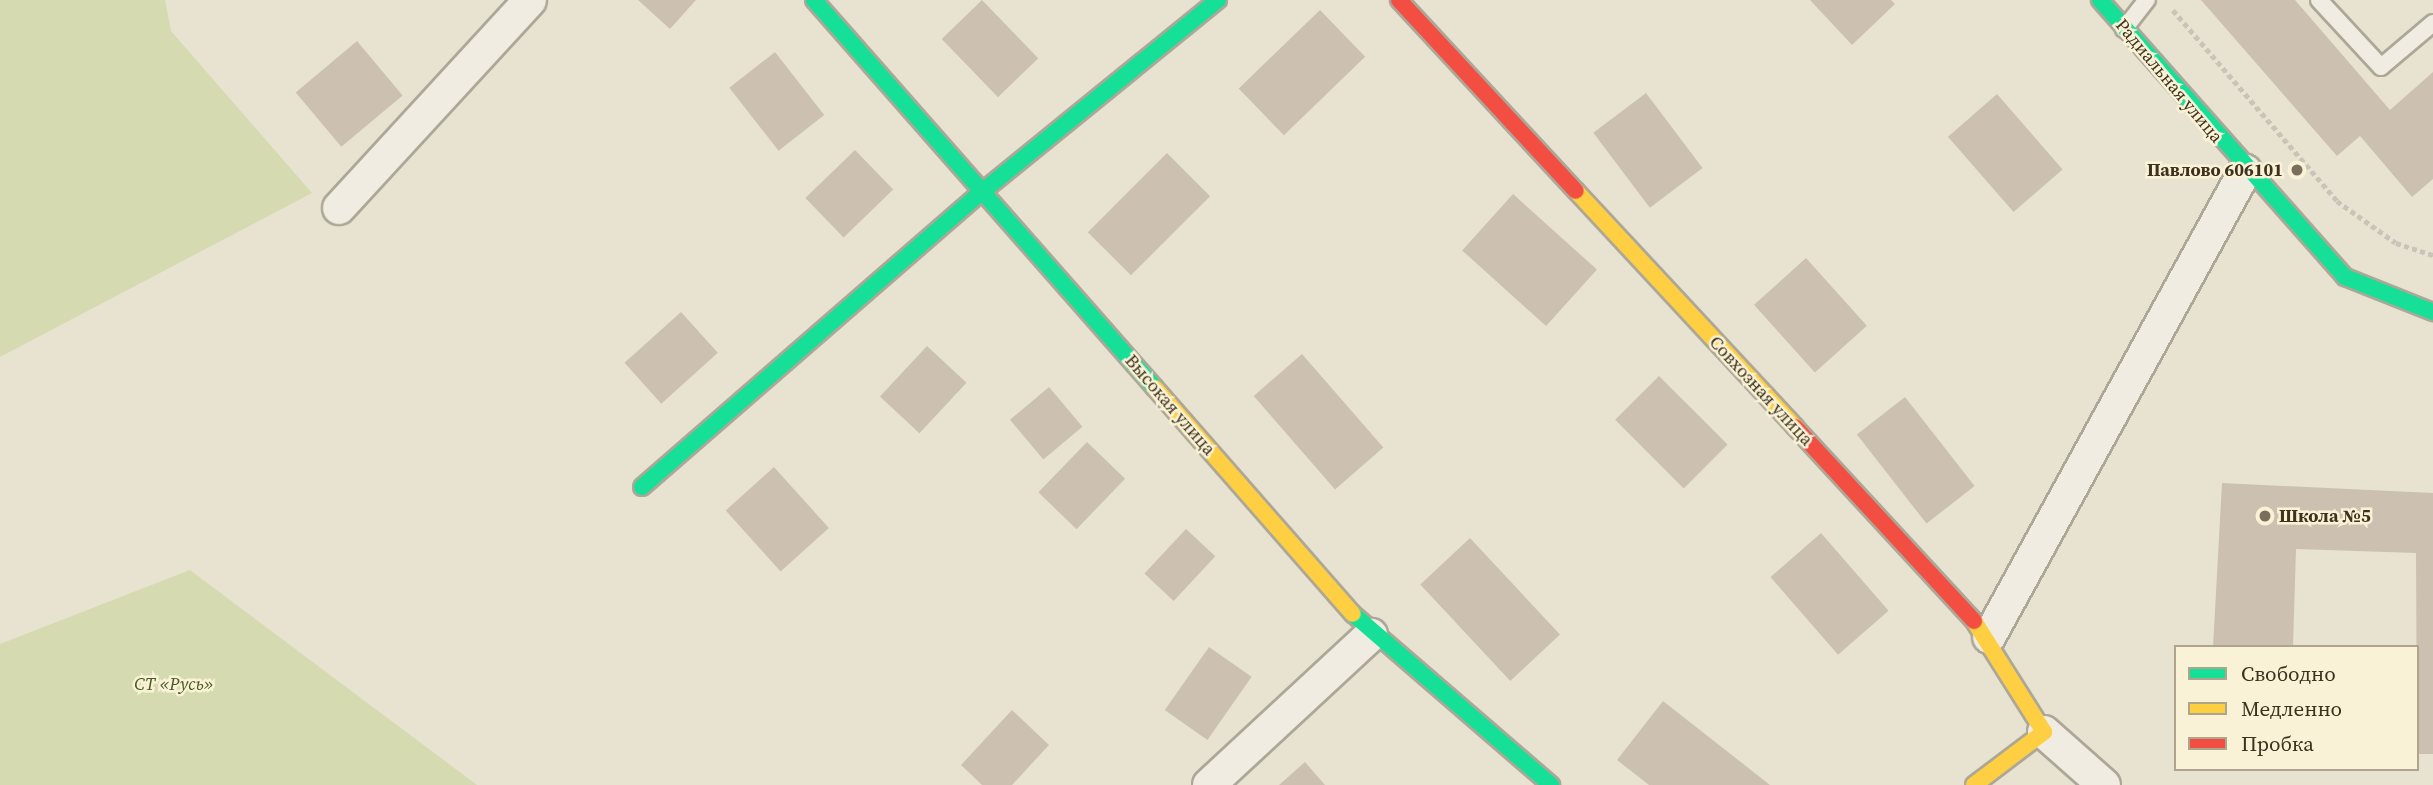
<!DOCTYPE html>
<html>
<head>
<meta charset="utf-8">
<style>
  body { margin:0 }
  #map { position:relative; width:2433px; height:785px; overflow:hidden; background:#e8e3d0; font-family:"Source Serif 4",serif }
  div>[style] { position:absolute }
  .green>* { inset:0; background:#d5dab1 }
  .building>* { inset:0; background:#ccc1b0; transform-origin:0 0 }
  .path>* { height:4.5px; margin-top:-2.25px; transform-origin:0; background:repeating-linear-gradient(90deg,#c8c4b8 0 5px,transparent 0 8.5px) }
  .roads { filter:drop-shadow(2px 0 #ada798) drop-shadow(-2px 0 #ada798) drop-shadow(0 2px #ada798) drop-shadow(0 -2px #ada798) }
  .lane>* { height:16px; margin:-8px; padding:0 8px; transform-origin:8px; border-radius:8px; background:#f0ece2 }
  .street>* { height:32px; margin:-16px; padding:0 16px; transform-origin:16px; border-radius:16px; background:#f0ece2 }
  .fast>* { height:16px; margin:-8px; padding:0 8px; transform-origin:8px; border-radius:8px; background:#16e098 }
  .slow>* { height:16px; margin:-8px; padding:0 8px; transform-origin:8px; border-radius:8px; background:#ffcf43 }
  .jam>* { height:16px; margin:-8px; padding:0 8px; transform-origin:8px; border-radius:8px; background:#f24e42 }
  .dots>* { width:19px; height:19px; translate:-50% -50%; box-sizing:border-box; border:4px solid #f9f2d6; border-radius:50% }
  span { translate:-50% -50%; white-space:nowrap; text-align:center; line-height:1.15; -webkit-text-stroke:5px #f9f2d6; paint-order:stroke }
  .street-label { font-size:18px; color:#3e311e }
  .poi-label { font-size:18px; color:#3e311e; font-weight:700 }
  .right { translate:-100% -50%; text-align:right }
  .left { translate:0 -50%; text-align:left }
  .park-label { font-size:18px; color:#495d23; font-style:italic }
  .legend { position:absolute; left:2174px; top:645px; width:245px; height:126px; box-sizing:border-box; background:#f9f2d6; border:2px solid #aea58c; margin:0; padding:9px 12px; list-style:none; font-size:21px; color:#3e311e }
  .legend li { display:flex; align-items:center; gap:14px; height:35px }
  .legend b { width:35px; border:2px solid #aea58c }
</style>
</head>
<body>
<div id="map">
  <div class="green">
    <div style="clip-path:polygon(0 0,165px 0,171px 31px,312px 193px,0 357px)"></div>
    <div style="clip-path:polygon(190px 570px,477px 785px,0 785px,0 644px)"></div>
  </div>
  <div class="building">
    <div style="clip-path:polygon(638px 0,696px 0,670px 29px)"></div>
    <div style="left:982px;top:0;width:81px;height:56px;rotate:46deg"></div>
    <div style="clip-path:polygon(1810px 0,1891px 0,1895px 4px,1852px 45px)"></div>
    <div style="clip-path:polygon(2201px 0,2295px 0,2390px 110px,2433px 72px,2433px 179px,2412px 197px,2360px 136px,2337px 156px)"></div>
    <div style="left:1320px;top:10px;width:65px;height:113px;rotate:46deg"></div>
    <div style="left:357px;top:41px;width:71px;height:80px;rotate:50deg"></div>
    <div style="left:775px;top:52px;width:80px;height:58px;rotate:52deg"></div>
    <div style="left:1646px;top:93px;width:94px;height:66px;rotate:53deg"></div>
    <div style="left:1997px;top:94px;width:100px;height:65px;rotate:49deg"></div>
    <div style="left:855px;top:150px;width:55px;height:69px;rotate:46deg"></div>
    <div style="left:1167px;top:153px;width:61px;height:112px;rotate:45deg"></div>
    <div style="left:1513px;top:194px;width:113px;height:76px;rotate:42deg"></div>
    <div style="left:1806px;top:258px;width:91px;height:70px;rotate:48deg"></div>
    <div style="left:681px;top:312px;width:55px;height:76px;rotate:48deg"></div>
    <div style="left:927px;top:346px;width:54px;height:69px;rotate:43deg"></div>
    <div style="left:1302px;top:354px;width:124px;height:64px;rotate:49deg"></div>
    <div style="left:1659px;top:376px;width:97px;height:62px;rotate:45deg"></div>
    <div style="left:1049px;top:387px;width:52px;height:51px;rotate:50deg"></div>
    <div style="left:1905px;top:397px;width:113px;height:61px;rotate:52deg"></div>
    <div style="left:1087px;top:442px;width:53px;height:70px;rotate:44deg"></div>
    <div style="left:774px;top:467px;width:82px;height:65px;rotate:48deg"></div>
    <div style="clip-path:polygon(2222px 483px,2433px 493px,2433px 754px,2417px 754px,2416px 553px,2296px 549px,2293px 647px,2213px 647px)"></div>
    <div style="left:1186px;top:529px;width:40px;height:61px;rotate:43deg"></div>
    <div style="left:1821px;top:533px;width:103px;height:67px;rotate:49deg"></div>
    <div style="left:1470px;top:538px;width:132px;height:68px;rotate:47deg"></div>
    <div style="left:1209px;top:647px;width:52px;height:77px;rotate:35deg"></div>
    <div style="clip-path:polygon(1663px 701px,1770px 785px,1649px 785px,1617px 760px)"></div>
    <div style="clip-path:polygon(1012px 710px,1049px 745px,1012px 785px,982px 785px,961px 765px)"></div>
    <div style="clip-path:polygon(1305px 762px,1325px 785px,1279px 785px)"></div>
  </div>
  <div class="path">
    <div style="left:2173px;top:10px;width:252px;rotate:49.3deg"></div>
    <div style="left:2337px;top:201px;width:72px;rotate:35.4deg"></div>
    <div style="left:2396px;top:243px;width:39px;rotate:18deg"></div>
  </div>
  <div class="roads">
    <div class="lane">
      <div style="left:2319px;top:0;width:91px;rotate:47.2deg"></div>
      <div style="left:2381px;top:67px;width:68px;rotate:-40.2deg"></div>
      <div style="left:2124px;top:29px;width:37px;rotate:-52deg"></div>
    </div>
    <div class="street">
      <div style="left:339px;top:208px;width:282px;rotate:-47.4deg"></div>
      <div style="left:1989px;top:637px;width:532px;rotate:-61.22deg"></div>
      <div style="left:2044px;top:732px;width:80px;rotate:41.5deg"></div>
      <div style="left:1209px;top:785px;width:221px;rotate:-42.8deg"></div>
    </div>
    <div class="fast">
      <div style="left:814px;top:0;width:517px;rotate:48.69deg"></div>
      <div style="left:2100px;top:0;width:370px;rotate:48.5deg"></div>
      <div style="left:2345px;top:277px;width:95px;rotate:21.7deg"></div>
      <div style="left:642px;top:487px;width:452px;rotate:-41deg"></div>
      <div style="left:983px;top:191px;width:303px;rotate:-39.1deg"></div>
      <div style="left:1353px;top:614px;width:262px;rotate:40.8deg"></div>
    </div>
    <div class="slow">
      <div style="left:1576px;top:191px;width:322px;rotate:47.1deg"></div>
      <div style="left:1155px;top:388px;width:300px;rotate:48.8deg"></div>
      <div style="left:1974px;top:785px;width:88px;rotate:-37.1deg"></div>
      <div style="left:2044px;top:732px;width:131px;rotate:-122.2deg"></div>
    </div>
    <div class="jam">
      <div style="left:1399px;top:0;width:260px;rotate:47.2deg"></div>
      <div style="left:1795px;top:427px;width:264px;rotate:47.3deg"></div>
    </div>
  </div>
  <div class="dots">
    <div style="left:2297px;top:170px;background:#7a6f5c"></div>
    <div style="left:2265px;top:516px;background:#7a6f5c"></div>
  </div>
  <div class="street-label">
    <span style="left:2169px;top:81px;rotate:50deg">Радиальная улица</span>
    <span style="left:1761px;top:391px;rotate:47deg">Совхозная улица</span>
    <span style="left:1170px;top:405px;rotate:49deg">Высокая улица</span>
  </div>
  <div class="poi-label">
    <span class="right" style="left:2283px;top:170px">Павлово 606101</span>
    <span class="left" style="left:2279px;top:516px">Школа №5</span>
  </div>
  <div class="park-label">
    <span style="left:174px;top:684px">СТ «Русь»</span>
  </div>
  <ul class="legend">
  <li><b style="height:9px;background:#16e098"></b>Свободно</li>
  <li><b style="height:9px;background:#ffcf43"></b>Медленно</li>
  <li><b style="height:9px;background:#f24e42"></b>Пробка</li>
  </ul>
</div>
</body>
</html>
